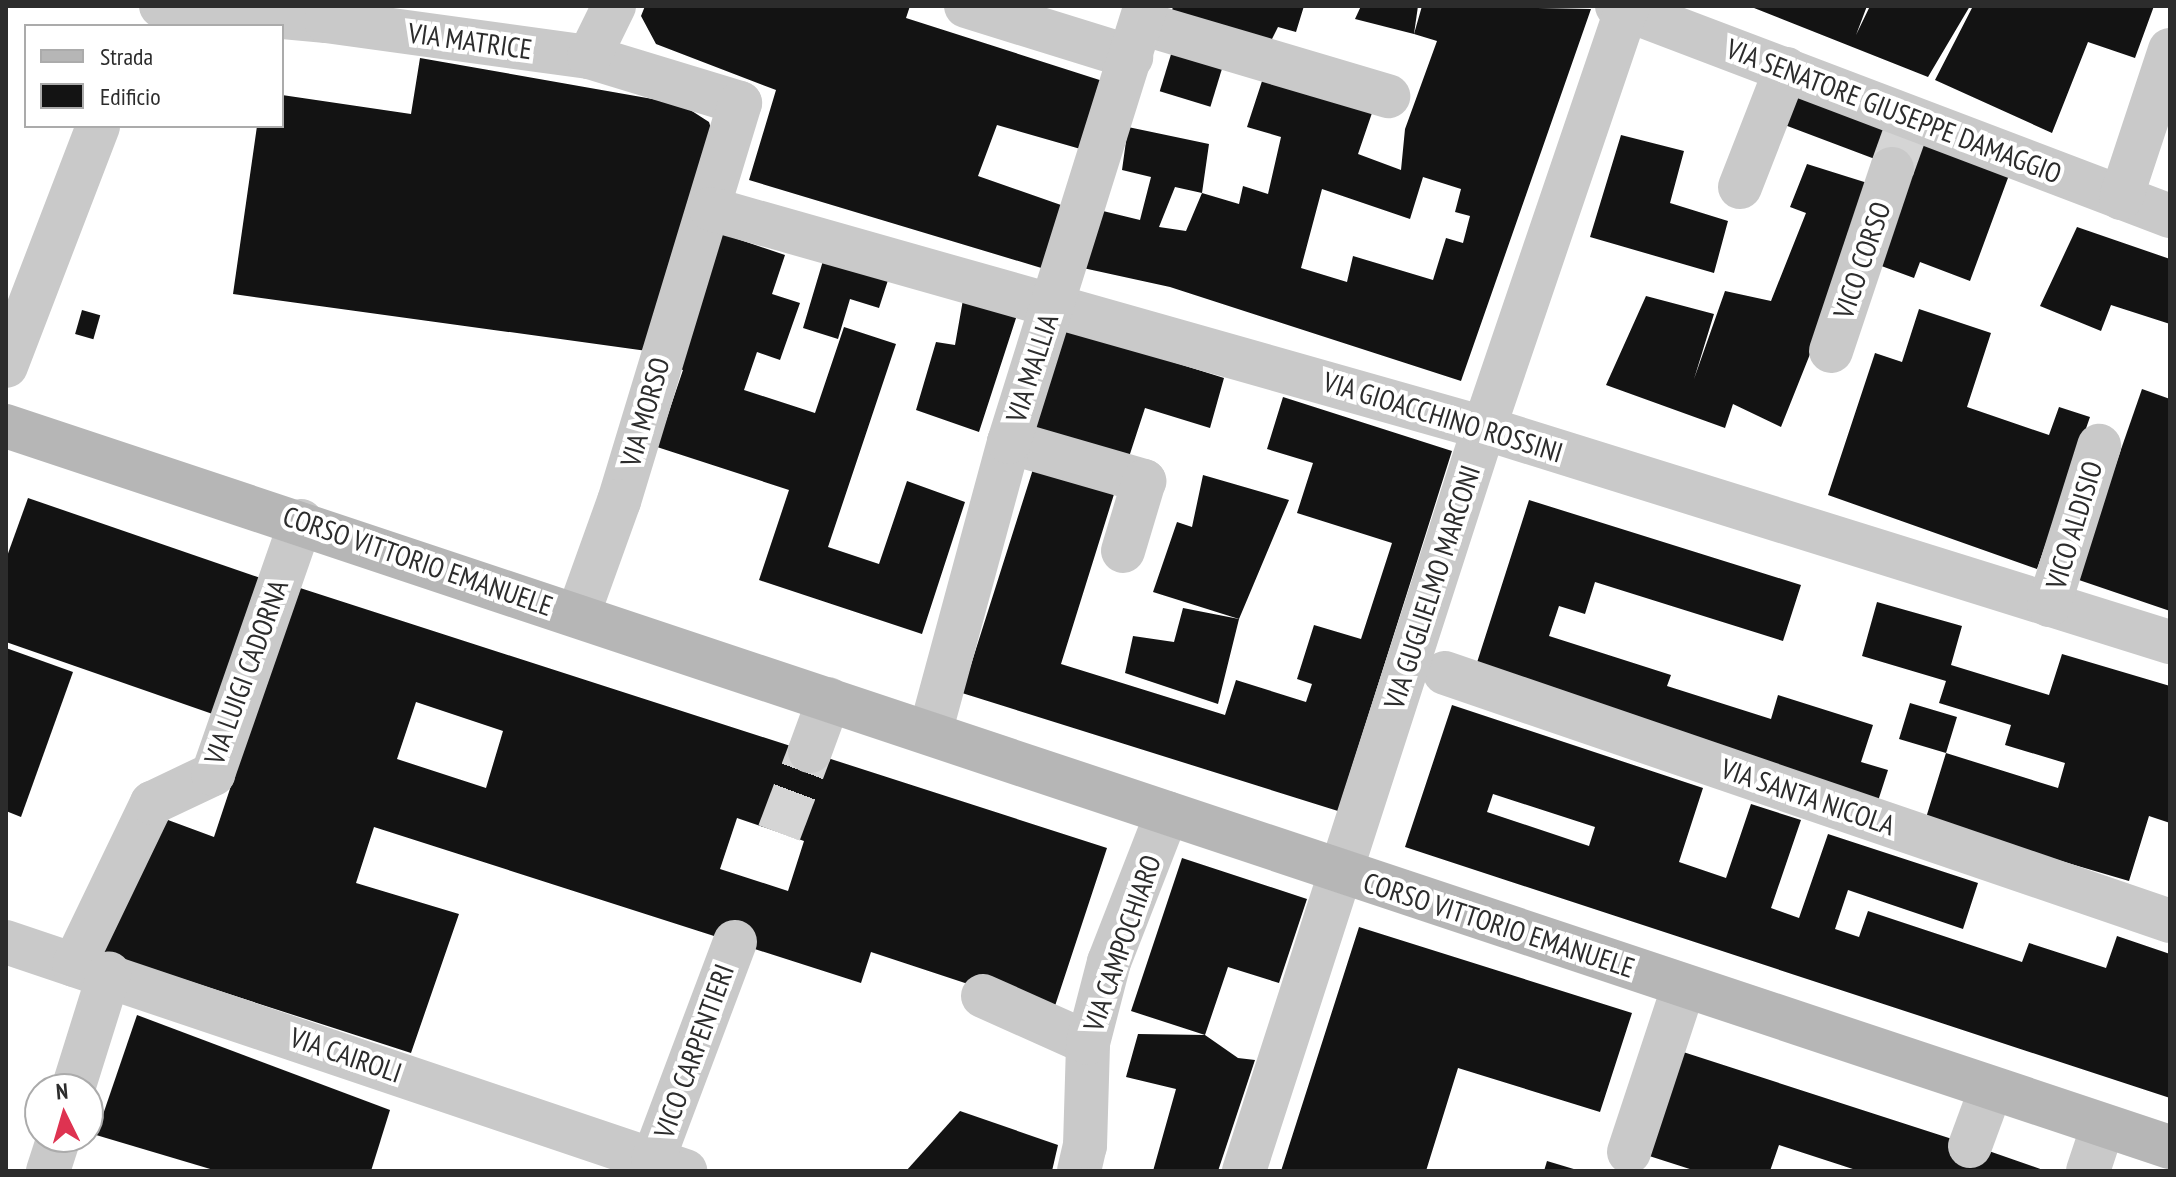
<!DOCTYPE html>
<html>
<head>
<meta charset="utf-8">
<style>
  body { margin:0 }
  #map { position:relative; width:2176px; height:1177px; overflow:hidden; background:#fff; font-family:"PT Sans Narrow",sans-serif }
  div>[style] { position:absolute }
  .building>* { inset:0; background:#131313; transform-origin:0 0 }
  .street-tunnel>* { height:44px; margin-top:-22px; transform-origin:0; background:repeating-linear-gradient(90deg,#d5d5d5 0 44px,transparent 0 66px) }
  .street>* { height:44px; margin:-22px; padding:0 22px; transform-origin:22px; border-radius:22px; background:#c9c9c9 }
  .secondary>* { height:44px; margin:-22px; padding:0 22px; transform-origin:22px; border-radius:22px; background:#b6b6b6 }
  span { translate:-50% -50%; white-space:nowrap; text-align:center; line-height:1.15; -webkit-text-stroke:8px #fff; paint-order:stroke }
  .street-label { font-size:28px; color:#2c2c2c }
  .frame { position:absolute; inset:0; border:8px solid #2c2c2c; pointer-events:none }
  .legend { position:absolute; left:24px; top:24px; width:260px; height:104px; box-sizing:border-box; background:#fff; border:2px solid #ababab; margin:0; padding:10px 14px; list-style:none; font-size:24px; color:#2c2c2c }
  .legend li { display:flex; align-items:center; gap:16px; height:40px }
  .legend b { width:40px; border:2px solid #ababab }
  .north { position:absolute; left:24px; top:1073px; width:80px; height:80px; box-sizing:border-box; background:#fff; border:2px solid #ababab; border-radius:50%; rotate:355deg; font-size:22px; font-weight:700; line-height:32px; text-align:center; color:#2c2c2c }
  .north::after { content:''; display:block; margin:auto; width:28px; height:36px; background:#de3351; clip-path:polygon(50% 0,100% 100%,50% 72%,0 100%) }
</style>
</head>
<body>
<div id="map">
  <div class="building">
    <div style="clip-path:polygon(645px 6px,910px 6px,906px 18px,1109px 83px,1084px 150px,997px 125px,978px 176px,1061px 205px,1048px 270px,749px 180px,776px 90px,656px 44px,641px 16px)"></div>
    <div style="clip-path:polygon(1173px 6px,1304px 6px,1296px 32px,1278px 27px,1263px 57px,1169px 25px)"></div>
    <div style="clip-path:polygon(1361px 6px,1418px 6px,1414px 34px,1355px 19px)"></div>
    <div style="clip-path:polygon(evenodd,1422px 6px,1591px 9px,1461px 381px,1170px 287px,1083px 268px,1103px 211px,1140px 220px,1151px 177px,1122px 170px,1128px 127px,1209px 144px,1202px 193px,1175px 187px,1159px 227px,1186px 231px,1202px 193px,1239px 204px,1243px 186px,1268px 194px,1281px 137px,1247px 127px,1264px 75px,1372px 113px,1358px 154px,1401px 170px,1405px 129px,1437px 41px,1414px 34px,1422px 6px,1423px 177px,1461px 189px,1455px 212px,1470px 216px,1463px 243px,1446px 238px,1433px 280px,1353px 256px,1347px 282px,1301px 268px,1322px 189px,1410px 219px,1423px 177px)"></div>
    <div style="clip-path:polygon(1749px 6px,1867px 6px,1856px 35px,1870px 6px,1970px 6px,1928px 77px)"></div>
    <div style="clip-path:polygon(1973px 6px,2154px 6px,2135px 58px,2088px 42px,2052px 133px,1935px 80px)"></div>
    <div style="left:1172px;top:51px;width:53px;height:42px;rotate:17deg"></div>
    <div style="clip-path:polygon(420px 58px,681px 104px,709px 122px,717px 148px,647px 351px,233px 294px,257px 126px,282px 126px,282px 95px,411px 114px)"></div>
    <div style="clip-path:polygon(1796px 85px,2012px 167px,1970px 281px,1920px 262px,1914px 278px,1876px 264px,1904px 170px,1782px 124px)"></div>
    <div style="clip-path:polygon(1621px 135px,1684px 151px,1670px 203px,1728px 221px,1714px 273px,1590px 237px)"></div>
    <div style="clip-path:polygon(1807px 164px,1877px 186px,1781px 427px,1733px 404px,1725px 428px,1606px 385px,1646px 296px,1714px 314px,1694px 379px,1725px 291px,1771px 301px,1806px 213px,1790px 207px)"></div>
    <div style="clip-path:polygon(2077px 227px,2170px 259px,2170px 324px,2111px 305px,2101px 331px,2040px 306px)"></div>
    <div style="clip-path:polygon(717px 232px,785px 255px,772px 294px,800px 303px,780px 360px,757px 352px,744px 390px,815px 413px,844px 327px,896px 344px,828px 547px,879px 564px,907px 481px,965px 502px,922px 634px,759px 580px,789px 490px,657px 447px,683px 370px,672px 366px)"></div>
    <div style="clip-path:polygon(825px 254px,890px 274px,879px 308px,850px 299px,838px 339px,803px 328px)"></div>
    <div style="clip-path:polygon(964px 294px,1019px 309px,979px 432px,916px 410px,936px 342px,955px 345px)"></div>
    <div style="clip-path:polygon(1919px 309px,1991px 333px,1967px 407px,2049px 435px,2059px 407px,2090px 417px,2037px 569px,1828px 495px,1875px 353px,1902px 362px)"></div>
    <div style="left:82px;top:310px;width:19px;height:25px;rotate:16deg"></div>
    <div style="clip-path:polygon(1061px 327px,1224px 378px,1210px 428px,1145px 408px,1128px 460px,1030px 429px)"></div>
    <div style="clip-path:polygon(2142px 389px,2170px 399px,2170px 611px,2076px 579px)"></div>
    <div style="clip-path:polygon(1283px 397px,1452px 451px,1338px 811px,962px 693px,1034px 466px,1115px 491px,1061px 664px,1225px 715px,1236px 680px,1306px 702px,1312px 684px,1297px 679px,1314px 625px,1361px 639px,1392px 543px,1297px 513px,1313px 463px,1267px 449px)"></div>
    <div style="clip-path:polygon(1203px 475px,1289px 500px,1239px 619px,1153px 592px,1177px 522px,1192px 527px)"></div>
    <div style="clip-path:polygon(28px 498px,272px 582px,224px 718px,6px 642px,6px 559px)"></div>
    <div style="clip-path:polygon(1529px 500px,1801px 585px,1783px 641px,1595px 582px,1585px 614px,1559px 606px,1549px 636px,1671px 675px,1667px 686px,1771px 719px,1778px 695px,1873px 725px,1861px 762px,1888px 770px,1878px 801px,1473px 675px)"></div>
    <div style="clip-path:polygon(evenodd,297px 587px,1107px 848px,1053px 1012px,871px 952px,861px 983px,374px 827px,356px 883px,459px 914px,411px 1053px,93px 950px,140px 845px,168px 820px,214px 837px,297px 587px,416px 702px,503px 731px,486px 788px,397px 759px,416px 702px,297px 587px,737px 818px,804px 841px,788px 891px,720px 869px,737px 818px)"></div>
    <div style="clip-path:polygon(1877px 602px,1962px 626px,1951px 665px,2049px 695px,2062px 654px,2170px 686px,2170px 823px,2149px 816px,2129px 881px,1925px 821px,1946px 753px,1899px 739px,1910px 703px,1957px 717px,1946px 753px,2058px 788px,2065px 763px,2005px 745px,2011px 725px,1939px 703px,1946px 681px,1862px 656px)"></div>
    <div style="clip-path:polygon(1183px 608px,1239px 619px,1218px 704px,1125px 673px,1133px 636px,1174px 642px)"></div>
    <div style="clip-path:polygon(6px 648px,73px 672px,21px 817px,6px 811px)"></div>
    <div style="clip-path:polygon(evenodd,1452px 705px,1703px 788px,1679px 862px,1726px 878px,1751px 804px,1801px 820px,1771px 908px,1799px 918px,1828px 834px,1978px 883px,1963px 929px,1848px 890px,1835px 929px,1859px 937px,1868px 911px,2022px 962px,2029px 943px,2106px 968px,2117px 936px,2170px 954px,2170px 1098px,1405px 847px,1452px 705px,1493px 794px,1595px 827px,1589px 846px,1487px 812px,1493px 794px)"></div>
    <div style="clip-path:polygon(1182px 858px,1307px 899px,1279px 983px,1228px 967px,1205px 1035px,1238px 1058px,1255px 1060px,1218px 1171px,1153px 1171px,1176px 1089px,1126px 1077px,1138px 1034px,1205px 1035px,1131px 1011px)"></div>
    <div style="clip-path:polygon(1359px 927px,1632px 1013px,1600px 1112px,1458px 1068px,1426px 1171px,1281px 1171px)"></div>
    <div style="clip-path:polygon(137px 1015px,390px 1110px,371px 1171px,217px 1171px,96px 1135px)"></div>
    <div style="clip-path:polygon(1677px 1050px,1983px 1149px,2046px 1171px,1859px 1171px,1779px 1145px,1770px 1171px,1696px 1171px,1643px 1154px)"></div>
    <div style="clip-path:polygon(960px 1111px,1058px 1145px,1052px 1171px,906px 1171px)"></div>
    <div style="clip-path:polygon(1547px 1161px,1577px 1170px,1576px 1171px,1544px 1171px)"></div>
  </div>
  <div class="street-tunnel">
    <div style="left:1892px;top:169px;width:45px;rotate:-70.3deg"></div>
    <div style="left:779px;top:833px;width:88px;rotate:-69.3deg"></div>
  </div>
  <div class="street">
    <div style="left:161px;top:6px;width:166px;rotate:5.2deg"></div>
    <div style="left:326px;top:21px;width:265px;rotate:7.8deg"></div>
    <div style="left:589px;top:57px;width:158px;rotate:16.9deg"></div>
    <div style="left:740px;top:103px;width:416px;rotate:106.9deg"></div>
    <div style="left:619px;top:501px;width:121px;rotate:109.8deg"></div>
    <div style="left:966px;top:6px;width:173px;rotate:17.2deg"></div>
    <div style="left:1617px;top:6px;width:592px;rotate:20.79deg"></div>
    <div style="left:1141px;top:23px;width:258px;rotate:16.5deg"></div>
    <div style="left:589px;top:57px;width:57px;rotate:-63.9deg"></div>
    <div style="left:1740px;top:187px;width:127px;rotate:-68.7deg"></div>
    <div style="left:2121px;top:198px;width:156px;rotate:-71.7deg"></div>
    <div style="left:711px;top:209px;width:803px;rotate:15.82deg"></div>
    <div style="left:1484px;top:428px;width:719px;rotate:17.33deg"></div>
    <div style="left:1831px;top:351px;width:192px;rotate:-71.5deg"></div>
    <div style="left:6px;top:366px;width:257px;rotate:-69deg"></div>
    <div style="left:1009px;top:442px;width:141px;rotate:16.1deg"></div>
    <div style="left:1144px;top:481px;width:73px;rotate:106.7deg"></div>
    <div style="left:2049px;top:605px;width:167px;rotate:-72.5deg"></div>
    <div style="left:1445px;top:673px;width:766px;rotate:18.88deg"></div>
    <div style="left:930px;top:733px;width:302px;rotate:-74.8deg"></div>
    <div style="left:1009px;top:442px;width:457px;rotate:-72.6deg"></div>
    <div style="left:810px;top:751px;width:55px;rotate:-69.9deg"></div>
    <div style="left:6px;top:942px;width:717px;rotate:18.64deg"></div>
    <div style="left:74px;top:965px;width:180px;rotate:-64.3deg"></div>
    <div style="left:152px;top:803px;width:68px;rotate:-25.4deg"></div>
    <div style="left:213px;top:774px;width:268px;rotate:-70.8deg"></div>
    <div style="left:983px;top:996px;width:115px;rotate:24.1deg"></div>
    <div style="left:73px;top:1089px;width:121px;rotate:-72.6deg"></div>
    <div style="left:1970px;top:1146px;width:61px;rotate:-69.8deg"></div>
    <div style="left:1629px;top:1152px;width:175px;rotate:-71.7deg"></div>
    <div style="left:653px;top:1160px;width:233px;rotate:-69.4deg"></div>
    <div style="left:48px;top:1171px;width:36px;rotate:-72deg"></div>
    <div style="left:1079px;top:1171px;width:26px;rotate:-77deg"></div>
    <div style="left:1085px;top:1146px;width:103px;rotate:-88.3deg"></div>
    <div style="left:1088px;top:1043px;width:84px;rotate:-75.5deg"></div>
    <div style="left:1109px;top:962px;width:160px;rotate:-68.7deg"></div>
    <div style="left:1244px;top:1171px;width:781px;rotate:-72.1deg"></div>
    <div style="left:1484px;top:428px;width:446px;rotate:-71.2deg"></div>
    <div style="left:2088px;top:1171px;width:47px;rotate:-71.6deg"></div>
  </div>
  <div class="secondary">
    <div style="left:6px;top:426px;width:2281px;rotate:18.43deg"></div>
  </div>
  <div class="street-label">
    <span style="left:470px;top:41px;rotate:8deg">VIA MATRICE</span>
    <span style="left:1894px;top:111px;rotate:21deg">VIA SENATORE GIUSEPPE DAMAGGIO</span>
    <span style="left:1862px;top:260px;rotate:-71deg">VICO CORSO</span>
    <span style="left:1032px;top:368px;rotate:-72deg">VIA MALLIA</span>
    <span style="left:645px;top:412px;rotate:-74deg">VIA MORSO</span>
    <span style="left:1443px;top:417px;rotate:17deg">VIA GIOACCHINO ROSSINI</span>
    <span style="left:2074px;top:525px;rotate:-73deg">VICO ALDISIO</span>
    <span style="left:418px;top:561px;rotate:19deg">CORSO VITTORIO EMANUELE</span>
    <span style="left:1432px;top:587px;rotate:-72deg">VIA GUGLIELMO MARCONI</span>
    <span style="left:246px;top:672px;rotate:-70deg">VIA LUIGI CADORNA</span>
    <span style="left:1808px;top:797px;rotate:19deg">VIA SANTA NICOLA</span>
    <span style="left:1499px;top:925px;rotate:18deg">CORSO VITTORIO EMANUELE</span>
    <span style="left:1122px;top:943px;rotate:-71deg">VIA CAMPOCHIARO</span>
    <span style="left:694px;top:1051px;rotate:-70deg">VICO CARPENTIERI</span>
    <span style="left:346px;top:1055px;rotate:19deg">VIA CAIROLI</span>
  </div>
  <div class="frame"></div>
  <ul class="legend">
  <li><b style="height:10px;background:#b6b6b6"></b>Strada</li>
  <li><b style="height:22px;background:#131313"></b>Edificio</li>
  </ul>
  <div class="north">N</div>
</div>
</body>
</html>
